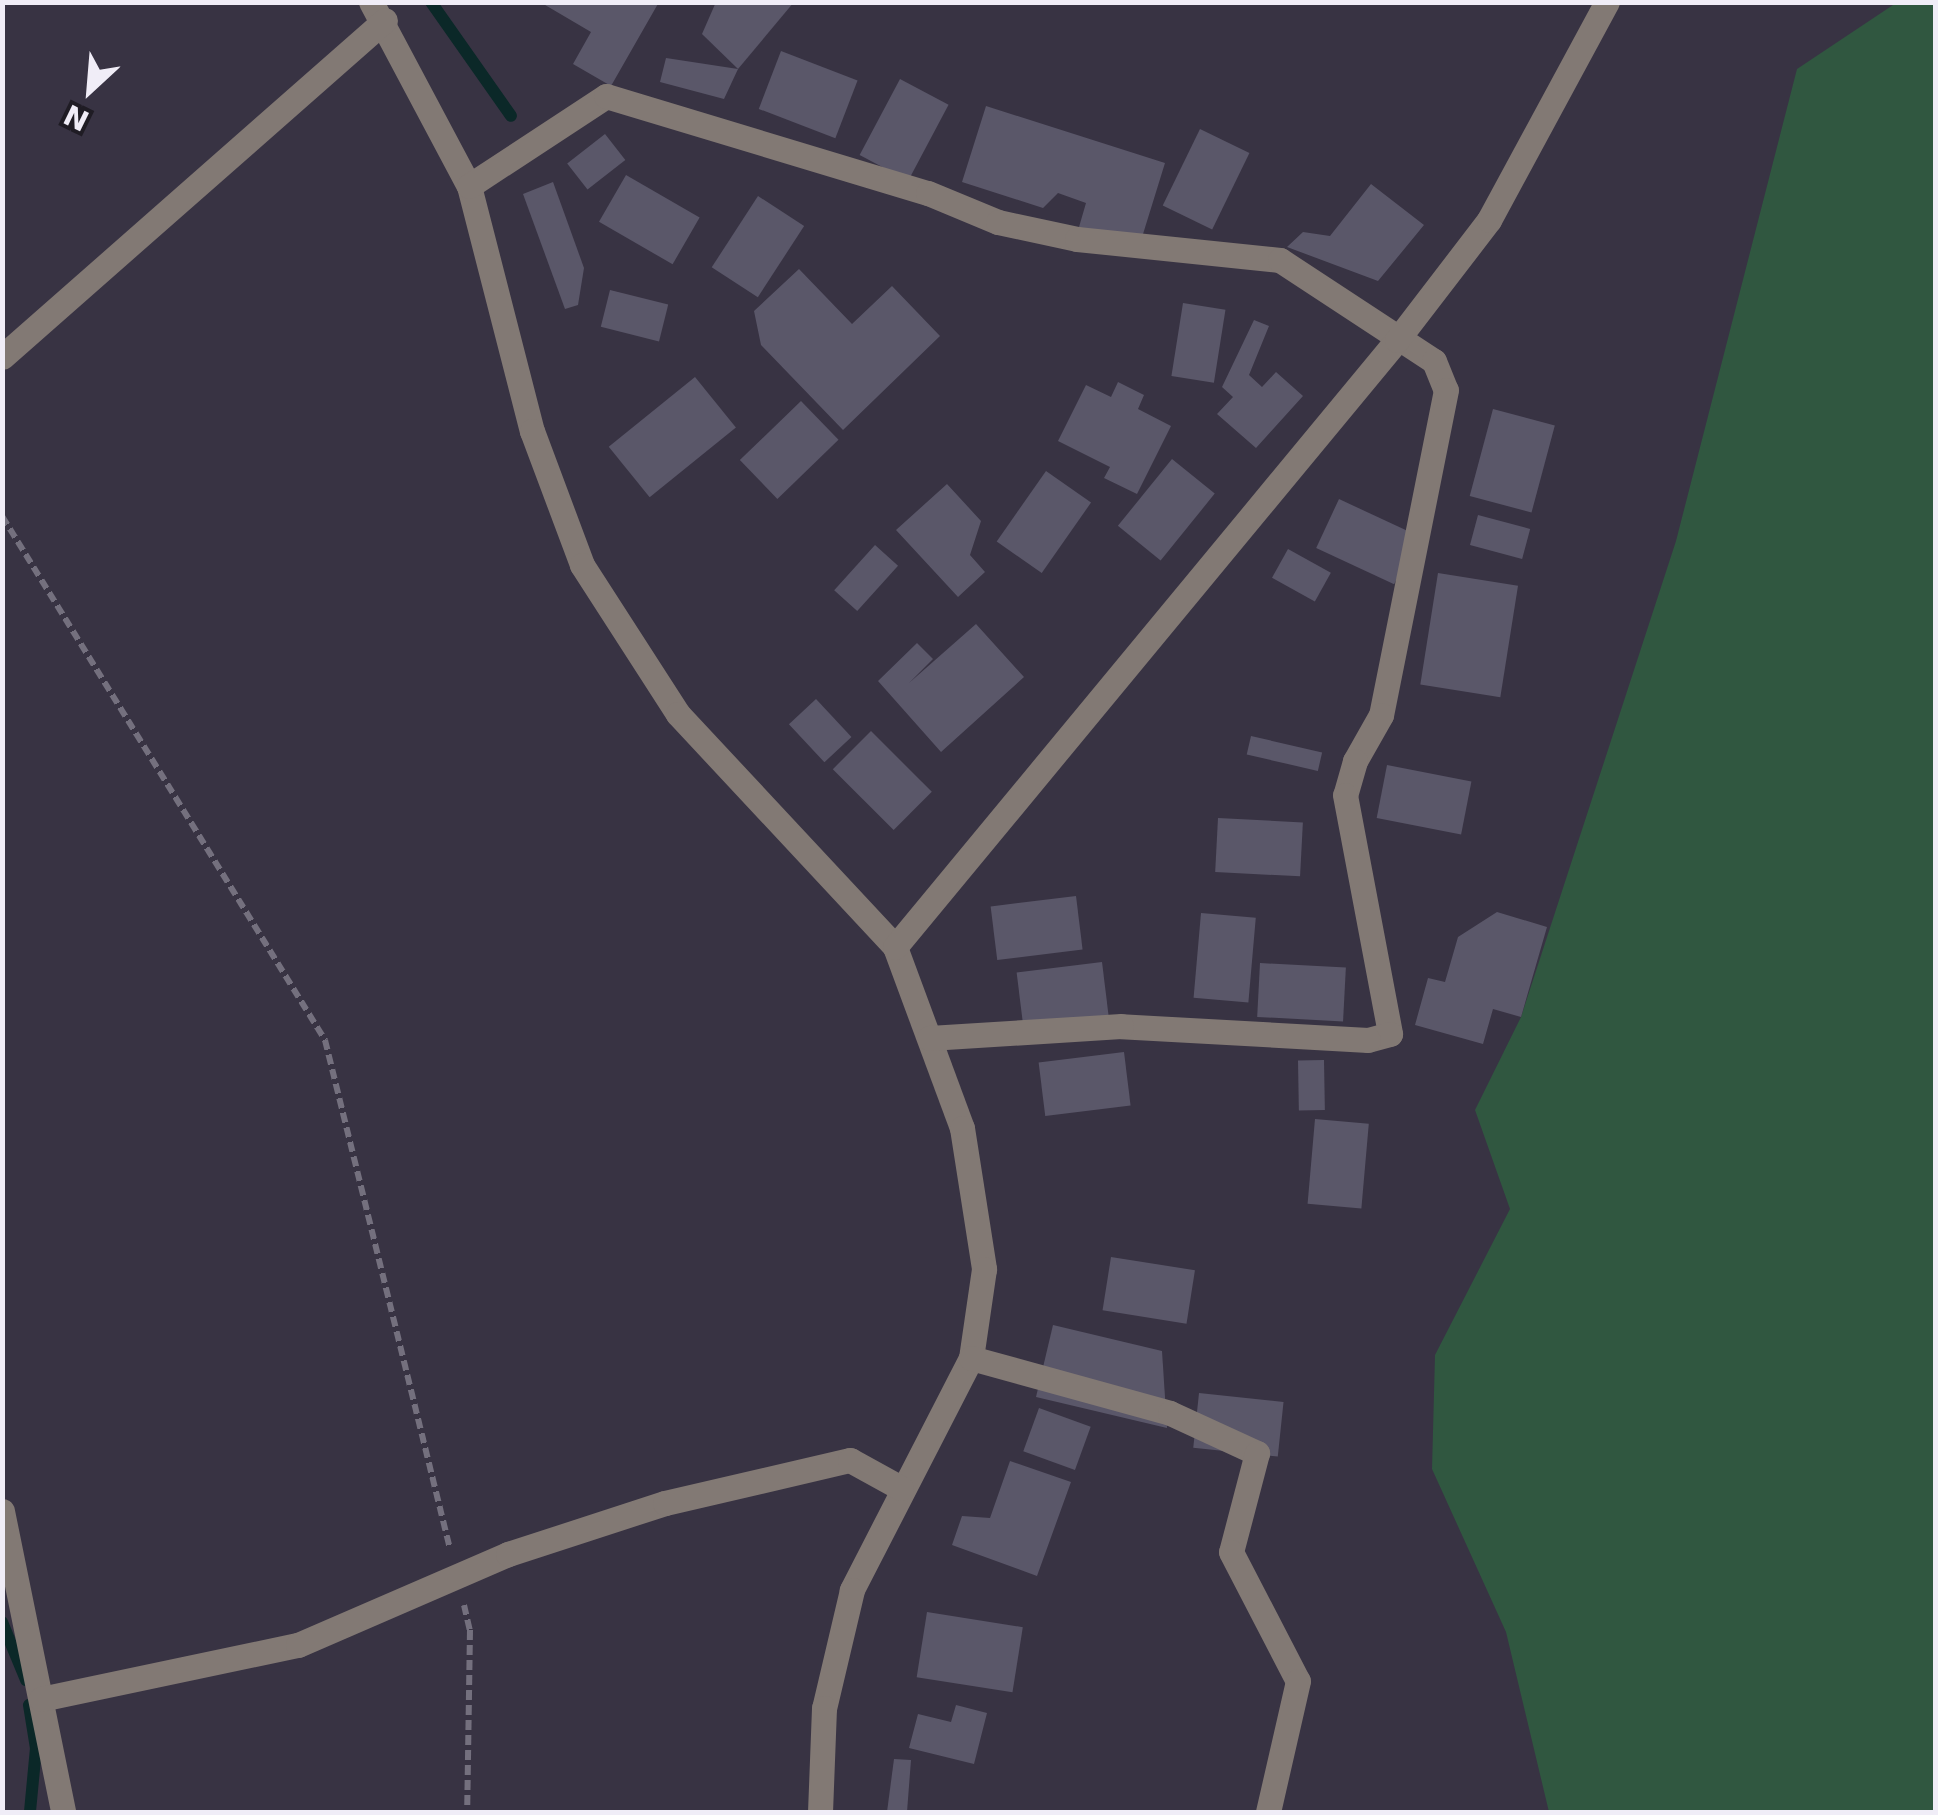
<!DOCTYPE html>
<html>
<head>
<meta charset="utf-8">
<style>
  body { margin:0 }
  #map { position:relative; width:1938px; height:1815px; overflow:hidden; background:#383343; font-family:"DejaVu Sans",sans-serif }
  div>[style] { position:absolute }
  .green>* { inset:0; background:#305740 }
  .stream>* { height:12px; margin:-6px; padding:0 6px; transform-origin:6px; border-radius:6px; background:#0b2828 }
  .building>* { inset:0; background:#5a5769; transform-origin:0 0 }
  .path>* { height:6px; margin-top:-3px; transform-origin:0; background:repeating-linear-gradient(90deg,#74707e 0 10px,transparent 0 15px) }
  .minor>* { height:25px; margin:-12.5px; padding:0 12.5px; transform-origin:12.5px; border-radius:12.5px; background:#827974 }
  span { translate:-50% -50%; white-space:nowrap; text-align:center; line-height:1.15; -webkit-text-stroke:8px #1f1c24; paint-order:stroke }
  .frame { position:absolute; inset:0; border:5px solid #f0edf7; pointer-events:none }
  .north { position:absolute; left:40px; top:40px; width:100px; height:100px; -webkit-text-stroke:8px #1f1c24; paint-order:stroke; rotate:206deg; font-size:28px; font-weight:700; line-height:40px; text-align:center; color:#f0edf7 }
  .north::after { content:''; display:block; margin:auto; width:35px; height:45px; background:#f0edf7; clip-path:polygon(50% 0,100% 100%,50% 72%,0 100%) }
</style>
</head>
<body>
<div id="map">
  <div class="green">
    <div style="clip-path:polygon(1896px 3px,1935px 3px,1935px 1812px,1549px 1812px,1506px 1632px,1432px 1469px,1435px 1355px,1510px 1209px,1475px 1110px,1521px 1017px,1676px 541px,1797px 69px)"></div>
  </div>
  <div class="stream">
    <div style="left:431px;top:2px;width:139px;rotate:54.9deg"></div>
    <div style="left:2px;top:1622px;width:63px;rotate:67.5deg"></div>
    <div style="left:29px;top:1705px;width:44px;rotate:80.8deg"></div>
    <div style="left:36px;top:1748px;width:64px;rotate:95.4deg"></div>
  </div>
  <div class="building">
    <div style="clip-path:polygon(540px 2px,659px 2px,611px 86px,573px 64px,591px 32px)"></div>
    <div style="clip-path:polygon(716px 2px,794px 2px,738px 69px,702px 34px)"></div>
    <div style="left:781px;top:51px;width:82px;height:62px;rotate:21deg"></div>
    <div style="clip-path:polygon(666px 58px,738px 69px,724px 99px,660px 82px)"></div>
    <div style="left:900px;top:79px;width:55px;height:86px;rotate:28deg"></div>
    <div style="clip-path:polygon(986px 106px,1165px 163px,1139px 247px,1079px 227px,1086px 203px,1058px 193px,1043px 208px,962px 182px)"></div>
    <div style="left:1200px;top:129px;width:55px;height:85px;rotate:26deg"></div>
    <div style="left:605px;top:134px;width:33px;height:48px;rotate:52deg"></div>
    <div style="left:626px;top:175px;width:85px;height:54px;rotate:30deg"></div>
    <div style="clip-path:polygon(553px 182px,584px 268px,578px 305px,565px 309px,523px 194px)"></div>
    <div style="clip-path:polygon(1371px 184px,1424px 225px,1378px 281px,1287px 247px,1303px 232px,1330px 236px)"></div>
    <div style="left:758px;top:196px;width:55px;height:85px;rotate:33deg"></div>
    <div style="clip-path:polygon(799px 269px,852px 324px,892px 286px,940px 336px,843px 430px,761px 345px,754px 311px)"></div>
    <div style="left:610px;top:290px;width:60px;height:38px;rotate:14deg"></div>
    <div style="left:1183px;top:303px;width:43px;height:74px;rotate:9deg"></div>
    <div style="clip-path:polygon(1254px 320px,1269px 326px,1249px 375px,1262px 387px,1276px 372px,1303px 396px,1256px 448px,1217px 414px,1233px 397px,1222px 387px)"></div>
    <div style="left:695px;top:377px;width:65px;height:111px;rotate:51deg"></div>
    <div style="clip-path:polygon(1118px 382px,1144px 395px,1138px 409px,1171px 426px,1137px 494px,1104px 478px,1110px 467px,1058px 441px,1086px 385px,1111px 397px)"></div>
    <div style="left:801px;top:401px;width:54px;height:85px;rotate:46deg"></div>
    <div style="left:1493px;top:409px;width:64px;height:90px;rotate:15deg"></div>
    <div style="left:1172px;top:459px;width:55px;height:86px;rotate:39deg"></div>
    <div style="left:1046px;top:471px;width:55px;height:86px;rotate:35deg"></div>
    <div style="clip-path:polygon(947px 484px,981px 521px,970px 555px,985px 572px,958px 597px,896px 530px)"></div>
    <div style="left:1339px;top:499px;width:86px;height:54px;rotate:25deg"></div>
    <div style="left:1478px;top:515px;width:54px;height:31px;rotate:15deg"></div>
    <div style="left:875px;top:545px;width:31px;height:61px;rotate:42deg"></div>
    <div style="left:1288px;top:549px;width:49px;height:33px;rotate:29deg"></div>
    <div style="left:1438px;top:573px;width:81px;height:113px;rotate:9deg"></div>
    <div style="clip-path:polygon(976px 624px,1024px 677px,941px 752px,878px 681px,917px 643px,933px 659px,909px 683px)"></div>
    <div style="left:816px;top:699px;width:52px;height:37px;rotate:47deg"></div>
    <div style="left:871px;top:731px;width:86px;height:54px;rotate:45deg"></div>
    <div style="left:1251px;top:736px;width:73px;height:19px;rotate:13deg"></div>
    <div style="left:1387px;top:765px;width:86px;height:54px;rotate:11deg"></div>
    <div style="left:1218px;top:818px;width:85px;height:54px;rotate:3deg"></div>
    <div style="left:1076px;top:896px;width:54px;height:86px;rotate:83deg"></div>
    <div style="clip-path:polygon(1497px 912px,1547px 927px,1521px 1017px,1493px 1009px,1483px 1044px,1415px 1025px,1428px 978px,1445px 982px,1458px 937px)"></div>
    <div style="left:1201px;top:913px;width:55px;height:85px;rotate:5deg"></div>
    <div style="left:1102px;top:962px;width:55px;height:86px;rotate:83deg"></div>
    <div style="left:1260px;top:963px;width:86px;height:54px;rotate:3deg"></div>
    <div style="left:1124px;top:1052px;width:54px;height:86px;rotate:83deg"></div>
    <div style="left:1324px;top:1060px;width:50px;height:26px;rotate:89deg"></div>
    <div style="left:1315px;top:1119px;width:54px;height:85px;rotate:5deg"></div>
    <div style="left:1111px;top:1257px;width:85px;height:54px;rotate:9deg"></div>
    <div style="clip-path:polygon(1053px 1325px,1162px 1351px,1167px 1428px,1036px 1397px)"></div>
    <div style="left:1199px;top:1393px;width:85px;height:55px;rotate:6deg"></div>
    <div style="left:1039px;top:1408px;width:55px;height:46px;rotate:20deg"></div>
    <div style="clip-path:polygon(1010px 1461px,1071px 1482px,1037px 1576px,952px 1545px,962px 1516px,990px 1518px)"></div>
    <div style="left:927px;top:1612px;width:97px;height:66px;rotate:9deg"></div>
    <div style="clip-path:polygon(956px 1705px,987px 1713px,974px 1764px,909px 1748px,918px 1714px,951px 1722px)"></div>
    <div style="clip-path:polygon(894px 1759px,911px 1760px,907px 1812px,887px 1812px)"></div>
  </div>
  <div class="path">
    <div style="left:2px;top:516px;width:616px;rotate:58.35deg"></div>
    <div style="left:325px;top:1040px;width:524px;rotate:76.2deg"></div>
    <div style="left:464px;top:1605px;width:26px;rotate:77deg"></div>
    <div style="left:470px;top:1630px;width:182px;rotate:90.9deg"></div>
  </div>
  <div class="minor">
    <div style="left:371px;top:2px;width:208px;rotate:62deg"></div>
    <div style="left:469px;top:186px;width:253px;rotate:75.6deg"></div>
    <div style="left:532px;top:431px;width:143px;rotate:69.5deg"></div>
    <div style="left:582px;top:565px;width:177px;rotate:57.2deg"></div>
    <div style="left:678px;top:714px;width:318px;rotate:47deg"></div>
    <div style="left:895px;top:947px;width:193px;rotate:69.7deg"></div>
    <div style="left:962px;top:1128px;width:143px;rotate:81.1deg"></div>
    <div style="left:984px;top:1269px;width:90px;rotate:98.3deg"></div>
    <div style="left:971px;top:1358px;width:261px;rotate:117.2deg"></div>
    <div style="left:852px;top:1590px;width:121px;rotate:103.3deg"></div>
    <div style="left:824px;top:1708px;width:104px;rotate:92.2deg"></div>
    <div style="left:469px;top:186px;width:164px;rotate:-33.3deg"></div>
    <div style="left:606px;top:96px;width:336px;rotate:16.8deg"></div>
    <div style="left:928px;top:193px;width:76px;rotate:22.5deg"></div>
    <div style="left:998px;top:222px;width:81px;rotate:12.1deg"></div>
    <div style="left:1077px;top:239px;width:204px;rotate:5.9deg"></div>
    <div style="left:1280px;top:260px;width:184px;rotate:33.3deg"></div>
    <div style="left:1434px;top:361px;width:31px;rotate:68deg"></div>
    <div style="left:1446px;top:390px;width:331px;rotate:101.3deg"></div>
    <div style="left:1381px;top:715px;width:53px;rotate:119.5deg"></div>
    <div style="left:1355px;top:761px;width:35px;rotate:106deg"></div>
    <div style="left:1345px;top:795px;width:243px;rotate:79.3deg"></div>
    <div style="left:1390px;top:1034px;width:23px;rotate:165deg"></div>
    <div style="left:1368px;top:1040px;width:247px;rotate:-176.8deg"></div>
    <div style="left:1121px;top:1026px;width:192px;rotate:176.4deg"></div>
    <div style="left:2px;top:357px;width:510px;rotate:-41.34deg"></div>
    <div style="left:895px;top:947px;width:788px;rotate:-50.41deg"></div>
    <div style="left:1397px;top:340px;width:151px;rotate:-52.5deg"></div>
    <div style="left:1489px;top:220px;width:248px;rotate:-61.6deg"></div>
    <div style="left:971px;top:1358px;width:206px;rotate:15.4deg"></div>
    <div style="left:1170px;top:1413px;width:96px;rotate:24.7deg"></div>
    <div style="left:1257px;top:1453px;width:102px;rotate:104.7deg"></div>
    <div style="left:1231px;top:1552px;width:145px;rotate:62.6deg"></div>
    <div style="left:1298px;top:1681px;width:134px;rotate:102.9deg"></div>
    <div style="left:2px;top:1511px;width:307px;rotate:78.5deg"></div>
    <div style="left:41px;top:1699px;width:263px;rotate:-11.9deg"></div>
    <div style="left:298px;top:1645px;width:229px;rotate:-23.4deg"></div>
    <div style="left:508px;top:1554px;width:165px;rotate:-18deg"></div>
    <div style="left:665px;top:1503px;width:190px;rotate:-13.1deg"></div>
    <div style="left:850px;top:1460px;width:58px;rotate:28.8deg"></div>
  </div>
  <div class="frame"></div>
  <div class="north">N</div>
</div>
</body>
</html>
